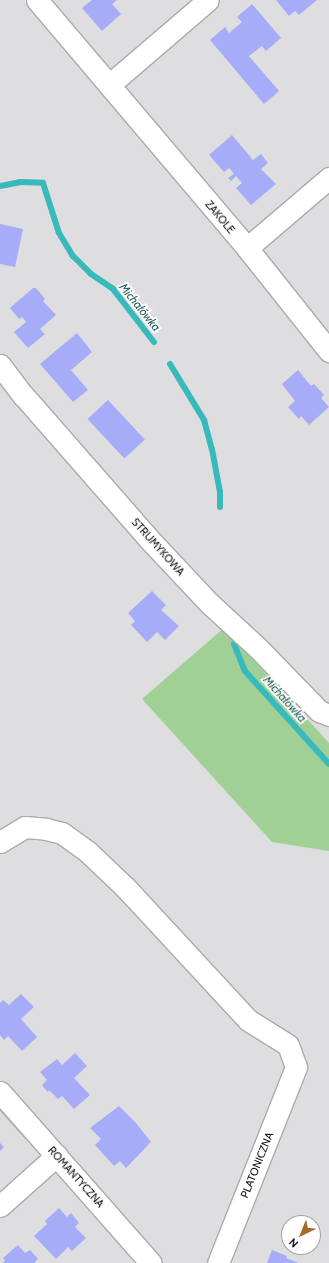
<!DOCTYPE html>
<html>
<head>
<meta charset="utf-8">
<style>
  body { margin:0 }
  #map { position:relative; width:329px; height:1263px; overflow:hidden; background:#dedee0; font-family:Cabin,sans-serif }
  div>[style] { position:absolute }
  .green>* { inset:0; background:#a0d096 }
  .stream>* { height:6px; margin:-3px; padding:0 3px; transform-origin:3px; border-radius:3px; background:#38b9bb }
  .building>* { inset:0; background:#a6acf8; transform-origin:0 0 }
  .roads { filter:drop-shadow(1px 0 #ababad) drop-shadow(-1px 0 #ababad) drop-shadow(0 1px #ababad) drop-shadow(0 -1px #ababad) }
  .street>* { height:21px; margin:-10.5px; padding:0 10.5px; transform-origin:10.5px; border-radius:10.5px; background:#fff }
  span { translate:-50% -50%; white-space:nowrap; text-align:center; line-height:1.15; -webkit-text-stroke:3.5px #fff; paint-order:stroke }
  .street-label { font-size:11px; color:#161617 }
  .water-label { font-size:12px; color:#2a5e5e; font-style:italic }
  .north { position:absolute; left:281px; top:1215px; width:40px; height:40px; box-sizing:border-box; background:#fff; border:1px solid #a2a2a2; border-radius:50%; rotate:223deg; font-size:11px; font-weight:700; line-height:16px; text-align:center; color:#161617 }
  .north::after { content:''; display:block; margin:auto; width:14px; height:18px; background:#a46a29; clip-path:polygon(50% 0,100% 100%,50% 72%,0 100%) }
</style>
</head>
<body>
<div id="map">
  <div class="green">
    <div style="clip-path:polygon(224px 628px,329px 743px,329px 851px,272px 842px,142px 699px)"></div>
    <div style="clip-path:polygon(0 1103px,29px 1135px,25px 1139px,0 1111px)"></div>
  </div>
  <div class="stream">
    <div style="left:0;top:186px;width:20px;rotate:-11deg"></div>
    <div style="left:20px;top:182px;width:23px;rotate:2deg"></div>
    <div style="left:43px;top:183px;width:52px;rotate:72.3deg"></div>
    <div style="left:59px;top:233px;width:27px;rotate:59deg"></div>
    <div style="left:73px;top:256px;width:25px;rotate:45deg"></div>
    <div style="left:91px;top:274px;width:27px;rotate:34deg"></div>
    <div style="left:113px;top:289px;width:67px;rotate:52.3deg"></div>
    <div style="left:170px;top:364px;width:66px;rotate:58.7deg"></div>
    <div style="left:204px;top:420px;width:30px;rotate:75deg"></div>
    <div style="left:212px;top:449px;width:44px;rotate:79.5deg"></div>
    <div style="left:220px;top:492px;width:15px;rotate:90deg"></div>
    <div style="left:234px;top:644px;width:29px;rotate:68deg"></div>
    <div style="left:245px;top:671px;width:125px;rotate:47.9deg"></div>
  </div>
  <div class="building">
    <div style="clip-path:polygon(92px 0,117px 0,112px 4px,121px 14px,102px 31px,82px 8px)"></div>
    <div style="clip-path:polygon(276px 0,317px 0,299px 15px,295px 11px,289px 16px)"></div>
    <div style="clip-path:polygon(252px 4px,281px 38px,266px 51px,262px 46px,249px 56px,279px 91px,264px 104px,210px 40px,225px 27px,229px 33px,242px 22px,237px 17px)"></div>
    <div style="clip-path:polygon(232px 135px,253px 160px,261px 154px,268px 163px,261px 169px,276px 184px,251px 205px,236px 188px,242px 183px,236px 176px,231px 181px,228px 178px,234px 174px,229px 168px,224px 172px,209px 155px)"></div>
    <div style="clip-path:polygon(0 224px,23px 229px,15px 267px,0 264px)"></div>
    <div style="clip-path:polygon(33px 288px,36px 288px,45px 299px,43px 301px,56px 315px,40px 329px,45px 334px,28px 348px,14px 332px,26px 322px,22px 317px,19px 319px,10px 308px)"></div>
    <div style="clip-path:polygon(77px 333px,92px 352px,71px 370px,88px 390px,73px 402px,40px 364px)"></div>
    <div style="clip-path:polygon(298px 370px,311px 386px,314px 384px,324px 395px,321px 398px,329px 407px,309px 425px,301px 416px,299px 419px,288px 407px,295px 401px,282px 384px)"></div>
    <div style="left:108px;top:400px;width:54px;height:28px;rotate:47deg"></div>
    <div style="clip-path:polygon(152px 591px,166px 605px,161px 610px,179px 626px,165px 640px,157px 632px,147px 642px,131px 625px,135px 621px,128px 613px)"></div>
    <div style="clip-path:polygon(21px 994px,34px 1007px,21px 1019px,37px 1037px,22px 1051px,8px 1036px,4px 1040px,0 1035px,0 1003px,3px 1000px,9px 1005px)"></div>
    <div style="clip-path:polygon(75px 1053px,87px 1066px,74px 1078px,90px 1095px,74px 1109px,62px 1096px,58px 1099px,49px 1090px,48px 1092px,45px 1089px,42px 1085px,47px 1080px,40px 1072px,57px 1059px,62px 1065px)"></div>
    <div style="clip-path:polygon(119px 1106px,136px 1123px,151px 1142px,126px 1168px,120px 1161px,114px 1166px,95px 1145px,101px 1139px,90px 1128px)"></div>
    <div style="clip-path:polygon(0 1143px,4px 1147px,0 1151px)"></div>
    <div style="clip-path:polygon(59px 1208px,67px 1217px,71px 1213px,79px 1223px,75px 1227px,86px 1238px,72px 1251px,68px 1247px,56px 1259px,34px 1236px,47px 1224px,45px 1221px)"></div>
    <div style="clip-path:polygon(18px 1245px,25px 1253px,30px 1250px,38px 1259px,34px 1263px,3px 1263px,5px 1261px,3px 1258px)"></div>
    <div style="clip-path:polygon(272px 1250px,287px 1256px,286px 1258px,299px 1263px,267px 1263px)"></div>
  </div>
  <div class="roads">
    <div class="street">
      <div style="left:37px;top:0;width:325px;rotate:49.7deg"></div>
      <div style="left:247px;top:248px;width:132px;rotate:51.5deg"></div>
      <div style="left:109px;top:85px;width:130px;rotate:-40.6deg"></div>
      <div style="left:247px;top:248px;width:108px;rotate:-40.5deg"></div>
      <div style="left:0;top:365px;width:38px;rotate:53deg"></div>
      <div style="left:23px;top:395px;width:190px;rotate:48.8deg"></div>
      <div style="left:148px;top:538px;width:89px;rotate:46.8deg"></div>
      <div style="left:209px;top:603px;width:65px;rotate:42.5deg"></div>
      <div style="left:257px;top:647px;width:89px;rotate:45.9deg"></div>
      <div style="left:319px;top:711px;width:11px;rotate:22deg"></div>
      <div style="left:0;top:842px;width:29px;rotate:-31deg"></div>
      <div style="left:25px;top:827px;width:21px;rotate:5deg"></div>
      <div style="left:46px;top:829px;width:16px;rotate:14deg"></div>
      <div style="left:62px;top:833px;width:32px;rotate:36deg"></div>
      <div style="left:88px;top:852px;width:51px;rotate:43.4deg"></div>
      <div style="left:125px;top:887px;width:181px;rotate:47.2deg"></div>
      <div style="left:248px;top:1020px;width:47px;rotate:32deg"></div>
      <div style="left:288px;top:1045px;width:23px;rotate:70deg"></div>
      <div style="left:296px;top:1067px;width:211px;rotate:111.7deg"></div>
      <div style="left:0;top:1092px;width:228px;rotate:48.6deg"></div>
      <div style="left:0;top:1206px;width:76px;rotate:-41.8deg"></div>
    </div>
  </div>
  <div class="street-label">
    <span style="left:220px;top:217px;rotate:50deg">ZAKOLE</span>
    <span style="left:158px;top:547px;rotate:48deg">STRUMYKOWA</span>
    <span style="left:257px;top:1165px;rotate:-68deg">PLATONICZNA</span>
    <span style="left:76px;top:1177px;rotate:48deg">ROMANTYCZNA</span>
  </div>
  <div class="water-label">
    <span style="left:140px;top:307px;rotate:51deg">Michałówka</span>
    <span style="left:285px;top:699px;rotate:48deg">Michałówka</span>
  </div>
  <div class="north">N</div>
</div>
</body>
</html>
